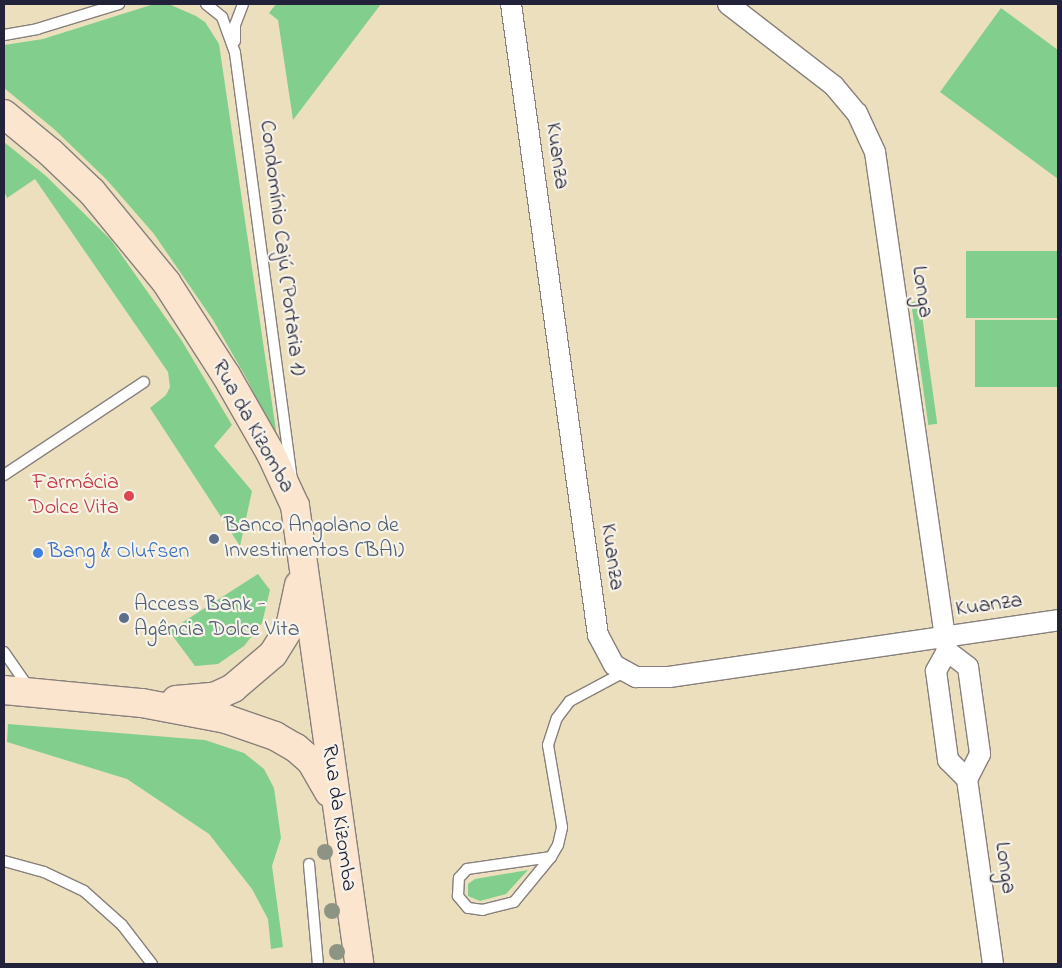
<!DOCTYPE html>
<html>
<head>
<meta charset="utf-8">
<style>
  body { margin:0 }
  #map { position:relative; width:1062px; height:968px; overflow:hidden; background:#ecdfbe; font-family:"Indie Flower",sans-serif }
  div>[style] { position:absolute }
  .green>* { inset:0; background:#82cf8d; transform-origin:0 0 }
  .roads { filter:drop-shadow(1px 0 #87807c) drop-shadow(-1px 0 #87807c) drop-shadow(0 1px #87807c) drop-shadow(0 -1px #87807c) }
  .lane>* { height:10px; margin:-5px; padding:0 5px; transform-origin:5px; border-radius:5px; background:#fff }
  .street>* { height:20px; margin:-10px; padding:0 10px; transform-origin:10px; border-radius:10px; background:#fff }
  .secondary>* { height:28px; margin:-14px; padding:0 14px; transform-origin:14px; border-radius:14px; background:#fce5cf }
  .trees>* { width:16px; height:16px; margin:-8px; border-radius:50%; background:#8d9484 }
  .dots>* { width:14px; height:14px; translate:-50% -50%; box-sizing:border-box; border:2px solid #f7f3e8; border-radius:50% }
  span { translate:-50% -50%; white-space:nowrap; text-align:center; line-height:1.15; -webkit-text-stroke:4.5px #f7f3e8; paint-order:stroke }
  .street-label { font-size:22px; color:#22223b }
  .health-label { font-size:22px; color:#be3a42 }
  .right { translate:-100% -50%; text-align:right }
  .service-label { font-size:22px; color:#4e5e75 }
  .left { translate:0 -50%; text-align:left }
  .shop-label { font-size:22px; color:#366cbe }
  .frame { position:absolute; inset:0; border:5px solid #22223b; pointer-events:none }
</style>
</head>
<body>
<div id="map">
  <div class="green">
    <div style="clip-path:polygon(154px 4px,171px 5px,196px 16px,205px 22px,219px 44px,278px 444px,248px 381px,213px 320px,154px 234px,107px 180px,54px 129px,4px 88px,4px 45px,43px 39px)"></div>
    <div style="clip-path:polygon(276px 4px,381px 4px,293px 120px,278px 20px,269px 13px)"></div>
    <div style="clip-path:polygon(1001px 8px,1058px 50px,1058px 179px,940px 92px)"></div>
    <div style="clip-path:polygon(4px 142px,46px 176px,111px 240px,182px 341px,232px 425px,214px 446px,252px 491px,240px 546px,150px 408px,166px 395px,170px 387px,168px 372px,35px 179px,7px 198px,4px 191px)"></div>
    <div style="left:1058px;top:251px;width:67px;height:92px;rotate:90deg"></div>
    <div style="left:920px;top:301px;width:124px;height:9px;rotate:82deg"></div>
    <div style="left:1058px;top:320px;width:67px;height:83px;rotate:90deg"></div>
    <div style="clip-path:polygon(258px 574px,270px 590px,262px 623px,244px 646px,218px 664px,195px 666px,169px 631px)"></div>
    <div style="clip-path:polygon(8px 724px,205px 740px,244px 753px,264px 769px,274px 788px,281px 838px,272px 866px,283px 947px,271px 949px,268px 919px,252px 889px,209px 834px,127px 779px,7px 742px)"></div>
    <div style="clip-path:polygon(528px 870px,506px 894px,480px 901px,468px 896px,468px 884px,475px 879px)"></div>
  </div>
  <div class="roads">
    <div class="lane">
      <div style="left:206px;top:4px;width:21px;rotate:39deg"></div>
      <div style="left:222px;top:17px;width:38px;rotate:70deg"></div>
      <div style="left:235px;top:53px;width:426px;rotate:82.4deg"></div>
      <div style="left:4px;top:35px;width:34px;rotate:-10deg"></div>
      <div style="left:37px;top:29px;width:86px;rotate:-17deg"></div>
      <div style="left:235px;top:41px;width:16px;rotate:-90deg"></div>
      <div style="left:235px;top:25px;width:22px;rotate:-69deg"></div>
      <div style="left:4px;top:475px;width:168px;rotate:-33.6deg"></div>
      <div style="left:4px;top:652px;width:44px;rotate:55.2deg"></div>
      <div style="left:551px;top:857px;width:58px;rotate:129.4deg"></div>
      <div style="left:514px;top:902px;width:32px;rotate:166deg"></div>
      <div style="left:483px;top:910px;width:15px;rotate:-172deg"></div>
      <div style="left:468px;top:908px;width:16px;rotate:-130deg"></div>
      <div style="left:458px;top:896px;width:18px;rotate:-87deg"></div>
      <div style="left:459px;top:878px;width:12px;rotate:-48deg"></div>
      <div style="left:467px;top:869px;width:85px;rotate:-8.1deg"></div>
      <div style="left:551px;top:857px;width:14px;rotate:-60deg"></div>
      <div style="left:558px;top:845px;width:18px;rotate:-77deg"></div>
      <div style="left:562px;top:827px;width:83px;rotate:-99.7deg"></div>
      <div style="left:548px;top:745px;width:28px;rotate:-72deg"></div>
      <div style="left:557px;top:718px;width:21px;rotate:-53deg"></div>
      <div style="left:570px;top:701px;width:61px;rotate:-28.2deg"></div>
      <div style="left:4px;top:861px;width:41px;rotate:15.4deg"></div>
      <div style="left:44px;top:872px;width:44px;rotate:25.4deg"></div>
      <div style="left:84px;top:891px;width:51px;rotate:41.8deg"></div>
      <div style="left:122px;top:925px;width:49px;rotate:52.4deg"></div>
      <div style="left:309px;top:864px;width:100px;rotate:84.9deg"></div>
    </div>
    <div class="street">
      <div style="left:511px;top:4px;width:637px;rotate:82.15deg"></div>
      <div style="left:598px;top:635px;width:34px;rotate:62deg"></div>
      <div style="left:614px;top:665px;width:25px;rotate:29deg"></div>
      <div style="left:636px;top:677px;width:33px"></div>
      <div style="left:669px;top:677px;width:393px;rotate:-8.3deg"></div>
      <div style="left:728px;top:4px;width:134px;rotate:37.7deg"></div>
      <div style="left:834px;top:86px;width:35px;rotate:50deg"></div>
      <div style="left:857px;top:113px;width:43px;rotate:65.2deg"></div>
      <div style="left:875px;top:152px;width:504px;rotate:81.79deg"></div>
      <div style="left:947px;top:651px;width:23px;rotate:119deg"></div>
      <div style="left:936px;top:671px;width:90px;rotate:82.3deg"></div>
      <div style="left:948px;top:760px;width:27px;rotate:45deg"></div>
      <div style="left:947px;top:651px;width:26px;rotate:37deg"></div>
      <div style="left:968px;top:667px;width:88px;rotate:82.1deg"></div>
      <div style="left:980px;top:754px;width:28px;rotate:117deg"></div>
      <div style="left:967px;top:779px;width:187px;rotate:82deg"></div>
    </div>
    <div class="secondary">
      <div style="left:4px;top:114px;width:60px;rotate:39.6deg"></div>
      <div style="left:50px;top:152px;width:58px;rotate:43.6deg"></div>
      <div style="left:92px;top:192px;width:117px;rotate:50.6deg"></div>
      <div style="left:166px;top:282px;width:111px;rotate:57.2deg"></div>
      <div style="left:226px;top:375px;width:91px;rotate:60.3deg"></div>
      <div style="left:271px;top:454px;width:57px;rotate:65.2deg"></div>
      <div style="left:295px;top:506px;width:462px;rotate:82deg"></div>
      <div style="left:4px;top:690px;width:139px;rotate:5.4deg"></div>
      <div style="left:142px;top:703px;width:86px;rotate:10.8deg"></div>
      <div style="left:226px;top:719px;width:52px;rotate:19.1deg"></div>
      <div style="left:275px;top:736px;width:24px;rotate:30deg"></div>
      <div style="left:296px;top:748px;width:20px;rotate:41deg"></div>
      <div style="left:311px;top:761px;width:36px;rotate:60deg"></div>
      <div style="left:176px;top:700px;width:38px;rotate:-5deg"></div>
      <div style="left:214px;top:697px;width:21px;rotate:-25deg"></div>
      <div style="left:233px;top:688px;width:52px;rotate:-40.4deg"></div>
      <div style="left:273px;top:654px;width:32px;rotate:-58deg"></div>
      <div style="left:290px;top:627px;width:43px;rotate:-77.9deg"></div>
    </div>
  </div>
  <div class="trees">
    <div style="left:325px;top:852px"></div>
    <div style="left:332px;top:911px"></div>
    <div style="left:337px;top:952px"></div>
  </div>
  <div class="dots">
    <div style="left:129px;top:496px;background:#e0444e"></div>
    <div style="left:214px;top:539px;background:#5c6f8a"></div>
    <div style="left:38px;top:553px;background:#3f7fe0"></div>
    <div style="left:124px;top:618px;background:#5c6f8a"></div>
  </div>
  <div class="street-label">
    <span style="left:556px;top:156px;rotate:82deg">Kuanza</span>
    <span style="left:281px;top:248px;rotate:83deg">Condomínio Cajú (Portaria 1)</span>
    <span style="left:921px;top:292px;rotate:82deg">Longa</span>
    <span style="left:252px;top:427px;rotate:61deg">Rua da Kizomba</span>
    <span style="left:611px;top:557px;rotate:82deg">Kuanza</span>
    <span style="left:989px;top:606px;rotate:-8deg">Kuanza</span>
    <span style="left:338px;top:818px;rotate:82deg">Rua da Kizomba</span>
    <span style="left:1004px;top:868px;rotate:82deg">Longa</span>
  </div>
  <div class="health-label">
    <span class="right" style="left:119px;top:496px">Farmácia<br>Dolce Vita</span>
  </div>
  <div class="service-label">
    <span class="left" style="left:224px;top:539px">Banco Angolano de<br>Investimentos (BAI)</span>
    <span class="left" style="left:134px;top:618px">Access Bank -<br>Agência Dolce Vita</span>
  </div>
  <div class="shop-label">
    <span class="left" style="left:48px;top:553px">Bang &amp; Olufsen</span>
  </div>
  <div class="frame"></div>
</div>
</body>
</html>
